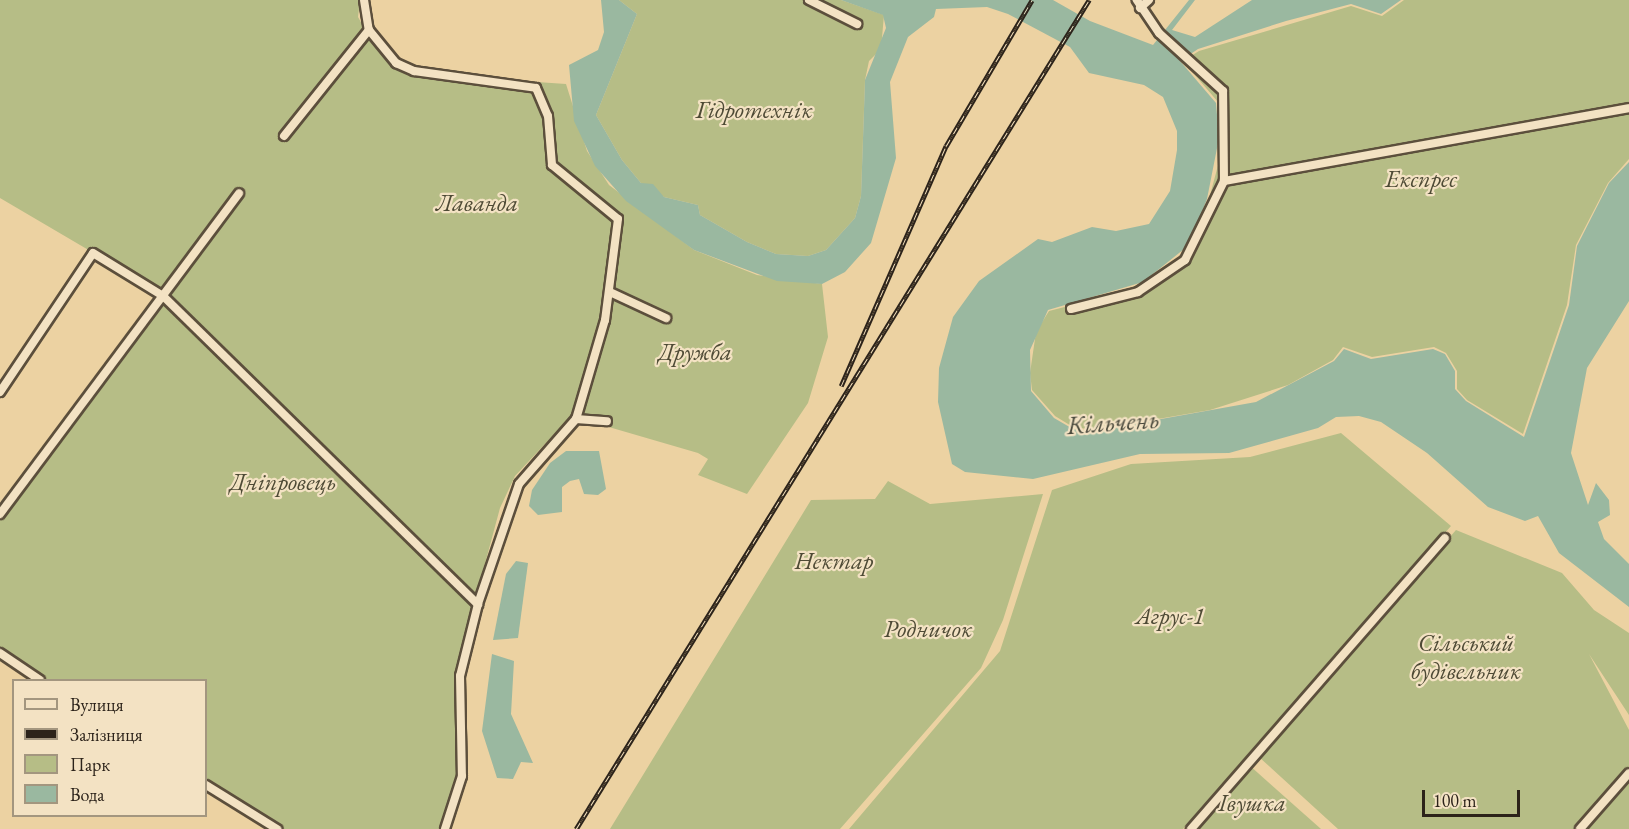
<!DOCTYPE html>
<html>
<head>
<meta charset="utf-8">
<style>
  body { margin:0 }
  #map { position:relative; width:1629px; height:829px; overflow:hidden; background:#ecd2a2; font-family:"EB Garamond",serif }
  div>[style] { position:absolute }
  .green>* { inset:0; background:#b6bd86 }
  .water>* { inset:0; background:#9ab8a0 }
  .roads { filter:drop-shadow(2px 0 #5c4f3c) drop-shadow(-2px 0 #5c4f3c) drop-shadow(0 2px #5c4f3c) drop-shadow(0 -2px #5c4f3c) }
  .minor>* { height:8px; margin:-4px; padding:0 4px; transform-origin:4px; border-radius:4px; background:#f3e2c3 }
  .rail>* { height:4.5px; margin-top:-2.25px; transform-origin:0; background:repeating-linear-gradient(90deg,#f3e2c3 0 7px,#2c231a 0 14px); box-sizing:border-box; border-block:2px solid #2c231a }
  span { translate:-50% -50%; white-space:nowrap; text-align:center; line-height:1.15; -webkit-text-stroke:4.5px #f3e2c3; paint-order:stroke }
  .park-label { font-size:24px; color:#4e4a35; font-style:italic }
  .water-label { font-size:26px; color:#48483c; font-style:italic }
  .legend { position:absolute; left:12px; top:679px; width:195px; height:138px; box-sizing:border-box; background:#f3e2c3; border:2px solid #a3967f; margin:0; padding:8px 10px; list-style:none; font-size:18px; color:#2c231a }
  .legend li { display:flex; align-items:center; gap:12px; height:30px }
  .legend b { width:30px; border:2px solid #a3967f }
  .scale { position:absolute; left:1422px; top:790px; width:98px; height:27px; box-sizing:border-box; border:3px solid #2c231a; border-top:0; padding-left:8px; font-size:18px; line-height:21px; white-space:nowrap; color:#2c231a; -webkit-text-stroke:4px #f3e2c3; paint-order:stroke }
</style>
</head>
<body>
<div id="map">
  <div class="green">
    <div style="clip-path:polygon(0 0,360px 0,358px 17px,371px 40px,390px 63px,410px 73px,566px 84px,587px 151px,609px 185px,694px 250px,757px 275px,822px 284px,828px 337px,808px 403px,747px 494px,698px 475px,708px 459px,698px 453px,571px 416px,515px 476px,500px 508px,455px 675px,461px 756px,441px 829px,271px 829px,206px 783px,206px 680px,44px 680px,0 650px,0 506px,160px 292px,0 198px)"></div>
    <div style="clip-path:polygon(619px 0,841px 0,884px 15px,881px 49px,869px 61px,865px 80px,861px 196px,855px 218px,826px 250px,808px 256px,776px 254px,747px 242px,700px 215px,698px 205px,664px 197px,641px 183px,622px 160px,596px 115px,637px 14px)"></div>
    <div style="clip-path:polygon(1404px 0,1629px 0,1629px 159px,1608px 183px,1576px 245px,1567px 305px,1523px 434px,1467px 400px,1457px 389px,1457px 371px,1446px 353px,1434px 347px,1372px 357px,1343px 347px,1333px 360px,1288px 385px,1210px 410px,1094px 430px,1073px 427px,1055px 416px,1032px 390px,1030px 373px,1036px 332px,1049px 311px,1123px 292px,1164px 271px,1191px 246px,1209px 199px,1220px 158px,1218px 102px,1183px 61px,1199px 51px,1351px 6px,1382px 16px)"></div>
    <div style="clip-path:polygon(1341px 433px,1451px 526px,1183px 829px,849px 829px,1000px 651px,1052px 490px,1131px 464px,1250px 457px)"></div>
    <div style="clip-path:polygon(888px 481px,930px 504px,1043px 494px,1003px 620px,981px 668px,840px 829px,610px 829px,811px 500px,875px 499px)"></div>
    <div style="clip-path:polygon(1456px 530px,1562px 573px,1594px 610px,1629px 633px,1629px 715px,1589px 654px,1629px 730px,1629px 829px,1338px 829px,1259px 757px)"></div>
    <div style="clip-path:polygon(1249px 765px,1321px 829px,1196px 829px)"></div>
  </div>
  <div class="water">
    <div style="clip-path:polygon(601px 0,619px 0,637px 14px,596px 115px,622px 160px,641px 183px,653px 184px,664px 197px,698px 205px,700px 215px,747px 242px,776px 254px,808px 256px,826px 250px,855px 218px,861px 196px,865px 80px,886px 28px,883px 15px,841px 0,1053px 0,1090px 21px,1153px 45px,1189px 0,1195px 0,1172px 30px,1195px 37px,1252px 0,1401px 0,1381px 14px,1351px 4px,1286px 21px,1198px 49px,1180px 61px,1216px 103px,1219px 138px,1207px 199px,1189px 245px,1143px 282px,1048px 310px,1030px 350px,1031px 391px,1054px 418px,1073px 429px,1094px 431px,1256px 402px,1334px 361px,1344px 349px,1371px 359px,1433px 349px,1445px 354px,1455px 371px,1455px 389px,1466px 401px,1524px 437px,1569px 305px,1577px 246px,1609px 183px,1629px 162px,1629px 301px,1587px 368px,1571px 453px,1588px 505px,1596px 483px,1609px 500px,1610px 515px,1598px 522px,1604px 539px,1629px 564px,1629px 607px,1559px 553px,1538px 516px,1525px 521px,1488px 507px,1427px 453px,1381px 422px,1359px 416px,1336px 417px,1318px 428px,1229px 453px,1140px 454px,1033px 479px,965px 472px,952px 464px,938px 402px,939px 368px,953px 317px,979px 281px,1038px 239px,1052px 242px,1092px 227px,1116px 231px,1149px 224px,1170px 191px,1177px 150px,1177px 131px,1163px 97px,1144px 85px,1089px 73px,1070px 47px,1008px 14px,987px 7px,936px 9px,934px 17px,908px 37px,890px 82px,896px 158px,871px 243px,845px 272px,822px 284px,777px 281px,694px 250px,626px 201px,595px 166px,574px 121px,569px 65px,598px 50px,604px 32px)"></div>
    <div style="clip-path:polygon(566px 451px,599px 451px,606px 489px,598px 495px,584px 494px,579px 479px,570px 481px,562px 487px,562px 512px,538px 515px,529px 506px,532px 490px,550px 463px)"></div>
    <div style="clip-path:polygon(516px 561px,528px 563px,518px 638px,493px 640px,506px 574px)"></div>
    <div style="clip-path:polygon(492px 654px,514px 661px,511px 714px,533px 763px,521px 762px,513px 779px,497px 778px,482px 731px)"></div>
  </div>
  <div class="roads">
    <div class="minor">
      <div style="left:364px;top:0;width:30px;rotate:81deg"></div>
      <div style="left:369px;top:30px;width:43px;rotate:50.7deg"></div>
      <div style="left:396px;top:63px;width:20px;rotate:24deg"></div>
      <div style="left:414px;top:71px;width:123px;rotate:7.9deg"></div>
      <div style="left:536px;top:88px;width:30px;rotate:67deg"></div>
      <div style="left:548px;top:116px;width:49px;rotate:85.3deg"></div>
      <div style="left:552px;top:165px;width:85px;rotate:39.3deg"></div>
      <div style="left:618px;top:219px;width:102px;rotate:97.3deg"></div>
      <div style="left:605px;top:320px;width:103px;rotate:106.3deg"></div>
      <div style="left:576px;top:419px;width:86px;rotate:131.2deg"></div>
      <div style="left:519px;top:484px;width:127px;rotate:108.9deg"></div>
      <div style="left:478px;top:604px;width:74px;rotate:104deg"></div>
      <div style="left:460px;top:676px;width:100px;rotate:88.9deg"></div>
      <div style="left:462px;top:776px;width:56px;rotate:107.8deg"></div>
      <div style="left:809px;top:0;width:54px;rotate:26.6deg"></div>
      <div style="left:1140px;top:8px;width:12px;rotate:-42deg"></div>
      <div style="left:284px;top:136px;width:136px;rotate:-51.3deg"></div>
      <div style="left:1224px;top:181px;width:411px;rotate:-10.2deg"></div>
      <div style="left:610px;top:292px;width:62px;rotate:24.9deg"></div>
      <div style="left:1071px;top:309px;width:69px;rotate:-14.2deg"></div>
      <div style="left:1138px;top:292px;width:57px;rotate:-34.2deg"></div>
      <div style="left:1185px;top:260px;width:88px;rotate:-63.7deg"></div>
      <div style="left:1224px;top:181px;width:90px;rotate:-90.6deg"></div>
      <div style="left:1223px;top:91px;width:86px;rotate:-137.8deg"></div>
      <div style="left:1159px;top:33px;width:40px;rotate:-124deg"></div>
      <div style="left:0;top:392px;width:167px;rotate:-56.2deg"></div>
      <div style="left:93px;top:253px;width:82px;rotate:31.6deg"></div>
      <div style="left:163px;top:296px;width:441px;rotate:44.4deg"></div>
      <div style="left:576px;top:419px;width:31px;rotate:4deg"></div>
      <div style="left:0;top:514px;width:400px;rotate:-53.3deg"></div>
      <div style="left:0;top:653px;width:48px;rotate:34deg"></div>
      <div style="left:206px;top:785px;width:84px;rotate:31.8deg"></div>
      <div style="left:1191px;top:829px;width:386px;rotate:-48.9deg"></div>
      <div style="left:1580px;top:829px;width:74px;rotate:-48.8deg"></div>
    </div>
  </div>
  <div class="rail">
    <div style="left:841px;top:386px;width:262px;rotate:-66.4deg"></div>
    <div style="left:946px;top:146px;width:169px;rotate:-59.5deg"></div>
    <div style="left:576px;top:829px;width:975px;rotate:-58.25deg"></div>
  </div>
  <div class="park-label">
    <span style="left:754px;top:110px">Гідротехнік</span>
    <span style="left:1421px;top:179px">Експрес</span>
    <span style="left:477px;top:203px">Лаванда</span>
    <span style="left:695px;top:352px">Дружба</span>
    <span style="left:283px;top:482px">Дніпровець</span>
    <span style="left:834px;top:561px">Нектар</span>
    <span style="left:1170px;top:616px">Агрус-1</span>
    <span style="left:928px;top:629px">Родничок</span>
    <span style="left:1466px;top:657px">Сільський<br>будівельник</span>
    <span style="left:1252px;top:803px">Івушка</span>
  </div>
  <div class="water-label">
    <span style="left:1113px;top:423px;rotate:-4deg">Кільчень</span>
  </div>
  <ul class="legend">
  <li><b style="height:8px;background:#f3e2c3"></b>Вулиця</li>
  <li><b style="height:8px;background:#2c231a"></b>Залізниця</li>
  <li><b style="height:16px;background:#b6bd86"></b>Парк</li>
  <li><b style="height:16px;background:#9ab8a0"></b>Вода</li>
  </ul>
  <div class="scale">100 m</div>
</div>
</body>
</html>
